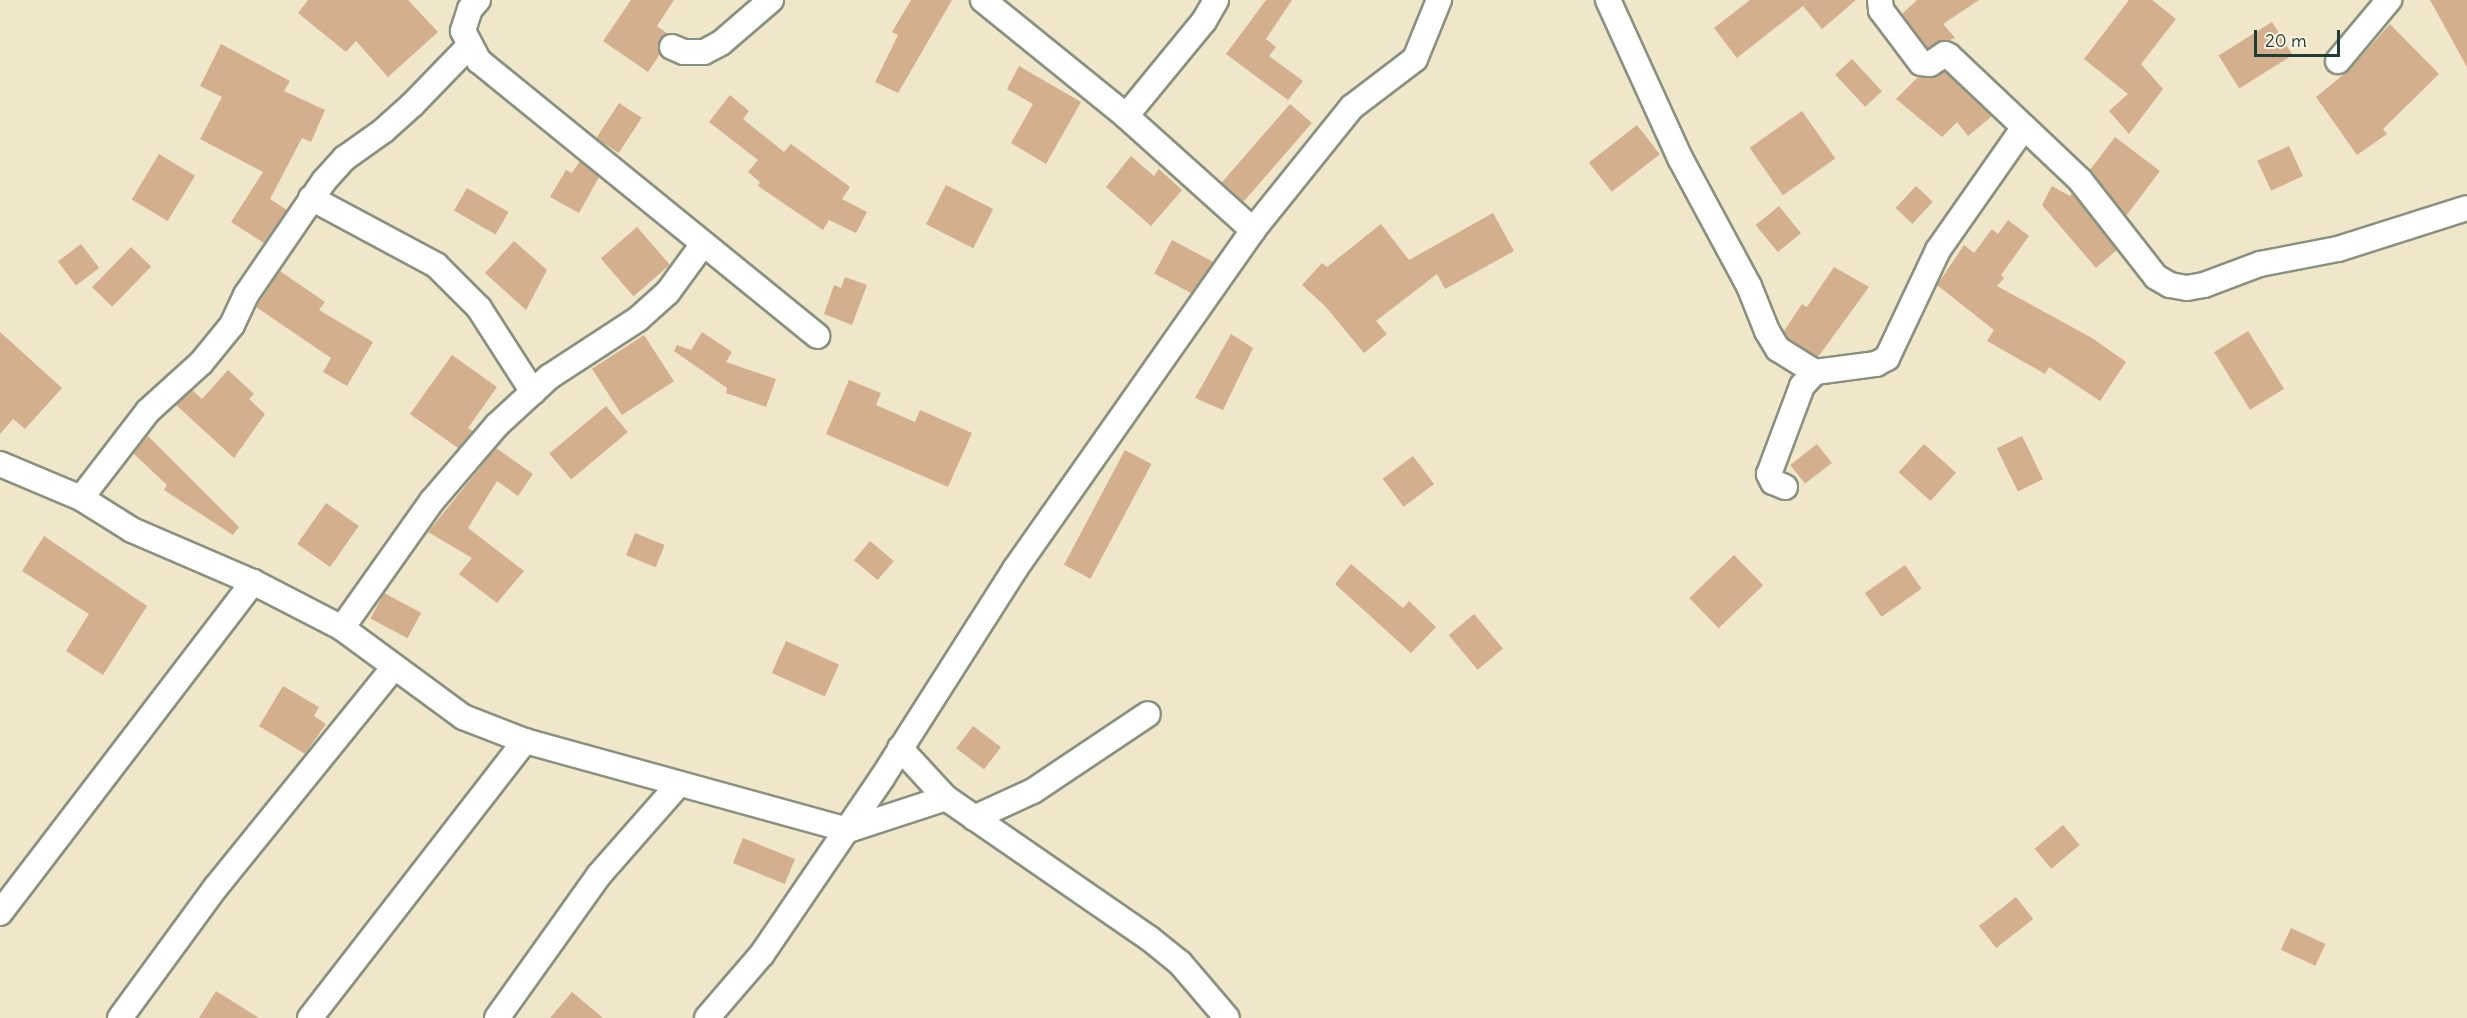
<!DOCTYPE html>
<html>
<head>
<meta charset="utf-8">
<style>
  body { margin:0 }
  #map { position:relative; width:2467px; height:1018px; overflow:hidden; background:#f0e7ca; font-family:Delius,sans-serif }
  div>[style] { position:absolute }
  .building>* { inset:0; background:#d3af8d; transform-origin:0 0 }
  .roads { filter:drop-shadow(2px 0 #88927f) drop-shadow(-2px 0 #88927f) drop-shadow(0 2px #88927f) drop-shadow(0 -2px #88927f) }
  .minor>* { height:24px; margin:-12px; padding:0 12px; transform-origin:12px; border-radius:12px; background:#fff }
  span { translate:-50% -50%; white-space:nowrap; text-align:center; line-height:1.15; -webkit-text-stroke:5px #fcf5e5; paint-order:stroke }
  .scale { position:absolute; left:2254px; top:30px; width:86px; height:27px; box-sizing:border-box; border:3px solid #1f3d34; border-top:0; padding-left:8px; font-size:18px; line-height:21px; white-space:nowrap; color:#1f3d34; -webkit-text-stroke:4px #fcf5e5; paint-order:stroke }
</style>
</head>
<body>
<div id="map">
  <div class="building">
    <div style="clip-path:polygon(308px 0,408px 0,438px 32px,388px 77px,356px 41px,346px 52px,298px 13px)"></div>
    <div style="clip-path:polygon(631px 0,674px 0,657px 26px,668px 34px,659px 41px,660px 54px,648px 72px,603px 41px)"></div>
    <div style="clip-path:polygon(911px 0,952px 0,898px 93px,875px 82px,898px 35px,892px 32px)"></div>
    <div style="clip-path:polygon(1266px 0,1292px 0,1266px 39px,1276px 47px,1269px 56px,1303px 81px,1288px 100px,1226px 54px)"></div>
    <div style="clip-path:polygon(1750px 0,1856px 0,1822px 29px,1803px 6px,1737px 58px,1714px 28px)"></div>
    <div style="clip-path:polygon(1917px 0,1979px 0,1943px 24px,1955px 38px,1928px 48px,1902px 14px)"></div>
    <div style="clip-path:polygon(2129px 0,2152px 0,2176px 19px,2141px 64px,2163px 89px,2129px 134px,2109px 111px,2128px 94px,2084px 59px)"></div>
    <div style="clip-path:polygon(2430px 0,2467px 0,2467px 67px)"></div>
    <div style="left:2272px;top:22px;width:39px;height:63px;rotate:58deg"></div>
    <div style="clip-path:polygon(2390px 24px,2439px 74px,2383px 129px,2387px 134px,2357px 155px,2316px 97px,2349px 70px)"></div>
    <div style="clip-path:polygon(221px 44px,290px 81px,284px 91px,325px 110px,311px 142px,302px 138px,270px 199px,287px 210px,264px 243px,231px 222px,263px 172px,200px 139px,222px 97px,200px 86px)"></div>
    <div style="left:1852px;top:59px;width:44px;height:23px;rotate:47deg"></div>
    <div style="clip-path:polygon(1019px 66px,1081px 102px,1046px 164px,1011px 143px,1033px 104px,1007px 89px)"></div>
    <div style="clip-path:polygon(1945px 71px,1992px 116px,1968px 136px,1957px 122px,1942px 137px,1896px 99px,1918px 77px,1929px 78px)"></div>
    <div style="clip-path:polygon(730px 95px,749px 111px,743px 119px,784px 152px,791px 144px,850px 187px,842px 199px,867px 212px,856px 233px,829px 220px,823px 230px,758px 186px,760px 182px,748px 172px,758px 160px,709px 122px)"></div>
    <div style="left:619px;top:103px;width:27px;height:42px;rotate:33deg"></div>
    <div style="left:1290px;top:104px;width:29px;height:104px;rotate:41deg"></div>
    <div style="left:1802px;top:111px;width:58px;height:64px;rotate:55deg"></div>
    <div style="left:1637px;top:125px;width:37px;height:61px;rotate:52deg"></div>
    <div style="clip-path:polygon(2115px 137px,2160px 171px,2126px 216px,2090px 170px)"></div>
    <div style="left:2289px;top:146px;width:33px;height:35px;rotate:65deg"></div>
    <div style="left:159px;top:154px;width:42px;height:53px;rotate:31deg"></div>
    <div style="clip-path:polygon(1131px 156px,1154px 176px,1159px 169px,1182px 190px,1151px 226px,1106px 187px)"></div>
    <div style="clip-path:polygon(580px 161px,599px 177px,579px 213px,550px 197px,566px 170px,572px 173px)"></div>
    <div style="left:946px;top:185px;width:53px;height:44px;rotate:27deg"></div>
    <div style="left:1916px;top:186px;width:23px;height:30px;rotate:43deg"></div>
    <div style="clip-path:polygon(2052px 186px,2070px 196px,2072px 193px,2117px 250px,2096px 268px,2042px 205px)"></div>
    <div style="left:467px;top:188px;width:48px;height:26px;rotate:30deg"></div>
    <div style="left:1779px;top:206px;width:35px;height:30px;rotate:51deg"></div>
    <div style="clip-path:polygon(1493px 213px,1514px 251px,1445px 289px,1437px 274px,1376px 321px,1387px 334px,1364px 353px,1325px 306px,1302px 285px,1322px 263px,1327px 267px,1381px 224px,1409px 260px)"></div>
    <div style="clip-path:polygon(2008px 220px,2029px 236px,2001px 275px,2004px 278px,1997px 286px,2092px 338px,2126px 362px,2100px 401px,2049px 367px,2045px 374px,1987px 341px,1994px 330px,1937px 285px,1964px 245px,1974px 253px,1992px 229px,1998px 234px)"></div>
    <div style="left:637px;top:227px;width:50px;height:48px;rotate:49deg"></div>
    <div style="left:1172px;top:240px;width:47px;height:38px;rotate:28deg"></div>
    <div style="clip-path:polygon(514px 241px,547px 270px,526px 310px,485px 273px)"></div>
    <div style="left:81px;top:244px;width:30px;height:29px;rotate:53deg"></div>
    <div style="left:131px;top:247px;width:28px;height:56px;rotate:44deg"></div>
    <div style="clip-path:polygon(1834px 267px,1869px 287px,1818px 357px,1788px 339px,1784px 331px,1802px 304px,1807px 307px)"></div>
    <div style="clip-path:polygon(280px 271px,325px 302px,319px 310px,373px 342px,347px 386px,323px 372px,331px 358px,256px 307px)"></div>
    <div style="clip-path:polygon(845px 277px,867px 285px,852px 325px,824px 314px,834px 285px,841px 288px)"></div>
    <div style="left:2248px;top:331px;width:68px;height:40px;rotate:58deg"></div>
    <div style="clip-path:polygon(0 332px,62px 388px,25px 429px,13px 419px,0 434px)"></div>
    <div style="clip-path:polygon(702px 332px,732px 352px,726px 362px,776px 379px,766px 407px,726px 393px,727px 388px,674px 351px,677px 345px,691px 350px)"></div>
    <div style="clip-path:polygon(1231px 334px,1253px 348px,1223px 410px,1195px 398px)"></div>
    <div style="left:644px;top:335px;width:55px;height:62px;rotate:57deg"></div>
    <div style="clip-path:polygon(452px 355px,497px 387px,468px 428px,473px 431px,458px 448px,410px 414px)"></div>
    <div style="clip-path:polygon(228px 370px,254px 394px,249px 399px,265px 414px,234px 458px,176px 405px,192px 390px,202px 399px)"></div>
    <div style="clip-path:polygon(849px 380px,881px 393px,876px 405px,915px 422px,920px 410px,972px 433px,948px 487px,826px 434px)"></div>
    <div style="left:606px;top:406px;width:34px;height:74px;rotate:50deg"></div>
    <div style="clip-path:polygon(148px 436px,239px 527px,233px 535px,164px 490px,167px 485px,133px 453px)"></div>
    <div style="left:2022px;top:436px;width:48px;height:28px;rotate:64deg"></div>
    <div style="left:1817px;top:444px;width:24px;height:34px;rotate:52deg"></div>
    <div style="left:1924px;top:444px;width:43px;height:38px;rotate:42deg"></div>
    <div style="clip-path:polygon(496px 448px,533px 474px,518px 496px,497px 481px,468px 528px,524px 571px,497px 603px,459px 574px,472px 558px,428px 532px)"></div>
    <div style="left:1125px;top:450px;width:30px;height:130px;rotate:28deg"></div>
    <div style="left:1413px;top:456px;width:35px;height:38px;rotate:53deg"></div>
    <div style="left:326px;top:503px;width:40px;height:50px;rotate:35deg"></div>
    <div style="left:635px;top:533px;width:32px;height:24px;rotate:22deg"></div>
    <div style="clip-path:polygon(44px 536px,147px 606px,103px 675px,66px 651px,89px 614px,22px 571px)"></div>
    <div style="left:870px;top:541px;width:31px;height:25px;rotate:40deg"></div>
    <div style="left:1734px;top:555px;width:42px;height:62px;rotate:46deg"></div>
    <div style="clip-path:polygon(1351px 564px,1403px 608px,1409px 601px,1436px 627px,1411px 653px,1335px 584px)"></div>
    <div style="left:1905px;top:565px;width:29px;height:49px;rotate:55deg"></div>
    <div style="left:384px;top:593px;width:42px;height:29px;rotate:28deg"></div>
    <div style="left:1474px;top:614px;width:45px;height:33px;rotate:50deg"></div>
    <div style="left:786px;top:641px;width:58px;height:35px;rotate:24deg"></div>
    <div style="clip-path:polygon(283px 686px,319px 707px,314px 716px,326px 724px,305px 754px,259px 726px)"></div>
    <div style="left:973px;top:726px;width:35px;height:28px;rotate:37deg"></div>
    <div style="left:2063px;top:825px;width:26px;height:37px;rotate:50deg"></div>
    <div style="left:743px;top:838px;width:56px;height:27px;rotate:22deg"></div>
    <div style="left:2016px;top:897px;width:28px;height:47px;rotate:52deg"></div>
    <div style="left:2291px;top:928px;width:38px;height:24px;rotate:25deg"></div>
    <div style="clip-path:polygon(216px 991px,259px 1018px,199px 1018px)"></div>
    <div style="clip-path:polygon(572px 992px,603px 1018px,550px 1018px)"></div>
  </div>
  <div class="roads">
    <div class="minor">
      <div style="left:478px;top:0;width:12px;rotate:132deg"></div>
      <div style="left:470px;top:9px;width:23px;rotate:108deg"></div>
      <div style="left:463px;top:31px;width:34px;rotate:62deg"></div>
      <div style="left:479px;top:61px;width:436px;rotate:39.1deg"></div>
      <div style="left:983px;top:0;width:184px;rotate:39deg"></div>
      <div style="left:1126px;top:116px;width:171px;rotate:41.9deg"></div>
      <div style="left:1608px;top:0;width:174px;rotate:65.5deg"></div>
      <div style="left:1680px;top:158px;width:145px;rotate:61.7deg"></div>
      <div style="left:1749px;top:286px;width:48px;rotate:68.2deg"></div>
      <div style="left:1767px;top:331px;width:21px;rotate:59deg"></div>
      <div style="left:1778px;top:349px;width:44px;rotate:31.9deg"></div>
      <div style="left:1880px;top:0;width:10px;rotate:84deg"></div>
      <div style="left:1881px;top:10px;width:66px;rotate:53deg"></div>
      <div style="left:1921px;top:63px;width:9px;rotate:6deg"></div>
      <div style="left:1930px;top:64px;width:18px;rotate:-34deg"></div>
      <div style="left:1945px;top:54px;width:4px;rotate:27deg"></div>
      <div style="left:1949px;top:56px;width:180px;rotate:43.4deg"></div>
      <div style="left:2080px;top:180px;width:123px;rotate:51.9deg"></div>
      <div style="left:2156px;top:277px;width:16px;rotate:30deg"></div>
      <div style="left:2170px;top:285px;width:17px;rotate:10deg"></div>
      <div style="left:2187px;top:288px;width:17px;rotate:-10deg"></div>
      <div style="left:2204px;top:285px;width:60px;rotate:-20.6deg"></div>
      <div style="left:2260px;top:264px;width:79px;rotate:-10.9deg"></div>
      <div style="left:2338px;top:249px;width:135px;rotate:-17.6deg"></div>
      <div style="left:672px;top:47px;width:13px;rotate:23deg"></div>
      <div style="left:684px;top:52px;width:20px"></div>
      <div style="left:704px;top:52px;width:19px;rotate:-28deg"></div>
      <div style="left:721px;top:43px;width:66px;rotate:-40.7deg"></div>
      <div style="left:2338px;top:61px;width:80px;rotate:-50.1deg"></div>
      <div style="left:1126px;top:116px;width:123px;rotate:-50.6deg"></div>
      <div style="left:1204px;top:21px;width:24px;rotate:-60deg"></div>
      <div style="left:311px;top:198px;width:142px;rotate:28.2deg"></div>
      <div style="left:436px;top:265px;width:61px;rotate:45deg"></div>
      <div style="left:479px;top:308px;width:100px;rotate:57.3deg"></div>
      <div style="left:0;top:464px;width:88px;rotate:22.8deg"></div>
      <div style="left:81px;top:498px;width:60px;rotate:32.1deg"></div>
      <div style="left:132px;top:530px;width:132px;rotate:23.3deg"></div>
      <div style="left:253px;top:582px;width:100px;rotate:27.3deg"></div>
      <div style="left:342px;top:628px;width:150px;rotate:36.3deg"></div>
      <div style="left:463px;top:717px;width:66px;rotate:21.2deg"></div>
      <div style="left:525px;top:741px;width:335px;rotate:15.4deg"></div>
      <div style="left:848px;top:830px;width:103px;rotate:-18.1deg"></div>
      <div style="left:1785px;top:487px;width:13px;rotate:-157deg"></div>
      <div style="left:1773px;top:482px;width:9px;rotate:-117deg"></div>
      <div style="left:1769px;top:474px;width:94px;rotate:-69.4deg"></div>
      <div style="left:1802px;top:386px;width:19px;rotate:-47deg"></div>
      <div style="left:1815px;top:372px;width:62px;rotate:-7.5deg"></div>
      <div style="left:1876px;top:364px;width:13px;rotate:-29deg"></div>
      <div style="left:1887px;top:358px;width:119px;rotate:-64.7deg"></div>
      <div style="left:1938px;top:250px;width:150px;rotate:-55deg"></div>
      <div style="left:81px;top:498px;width:110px;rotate:-52.4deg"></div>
      <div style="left:148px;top:411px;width:72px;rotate:-42.2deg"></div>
      <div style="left:201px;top:363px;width:49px;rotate:-50.8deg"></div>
      <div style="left:232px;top:325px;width:33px;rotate:-65deg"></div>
      <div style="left:246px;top:295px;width:138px;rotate:-55.6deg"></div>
      <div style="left:324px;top:181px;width:31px;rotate:-48deg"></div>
      <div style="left:345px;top:158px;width:47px;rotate:-35.4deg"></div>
      <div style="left:383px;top:131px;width:40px;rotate:-42deg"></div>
      <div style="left:413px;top:104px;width:79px;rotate:-46deg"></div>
      <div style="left:342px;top:628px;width:156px;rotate:-54.7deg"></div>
      <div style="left:432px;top:501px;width:100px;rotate:-49.5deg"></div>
      <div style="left:497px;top:425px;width:71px;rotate:-42.7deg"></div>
      <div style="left:549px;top:377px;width:106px;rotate:-33.1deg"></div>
      <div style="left:638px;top:319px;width:40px;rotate:-42deg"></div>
      <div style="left:668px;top:292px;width:59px;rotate:-53.9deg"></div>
      <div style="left:900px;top:748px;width:68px;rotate:47.4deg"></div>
      <div style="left:946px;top:798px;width:247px;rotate:34.6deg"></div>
      <div style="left:1149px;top:938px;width:40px;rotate:39deg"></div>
      <div style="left:1180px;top:963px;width:72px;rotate:49.5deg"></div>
      <div style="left:974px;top:818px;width:65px;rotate:-24.6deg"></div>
      <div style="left:1033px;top:791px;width:138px;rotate:-33.8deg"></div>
      <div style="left:0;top:913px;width:417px;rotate:-52.6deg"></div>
      <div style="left:120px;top:1018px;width:162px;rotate:-53.8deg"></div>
      <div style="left:216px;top:887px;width:283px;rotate:-51deg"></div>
      <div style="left:310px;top:1018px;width:351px;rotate:-52.2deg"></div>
      <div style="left:497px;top:1018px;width:176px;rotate:-54.5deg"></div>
      <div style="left:599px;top:875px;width:121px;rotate:-48.7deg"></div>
      <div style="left:707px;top:1018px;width:84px;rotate:-49.3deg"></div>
      <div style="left:762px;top:954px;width:213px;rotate:-55.7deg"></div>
      <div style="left:882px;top:778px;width:248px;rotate:-57.5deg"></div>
      <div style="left:1015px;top:569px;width:414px;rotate:-54.9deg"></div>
      <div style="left:1253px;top:230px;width:158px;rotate:-51.2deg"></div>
      <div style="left:1352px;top:107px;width:79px;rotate:-37.3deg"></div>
      <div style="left:1415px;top:59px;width:64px;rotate:-67.9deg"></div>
    </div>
  </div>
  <div class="scale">20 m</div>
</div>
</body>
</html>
